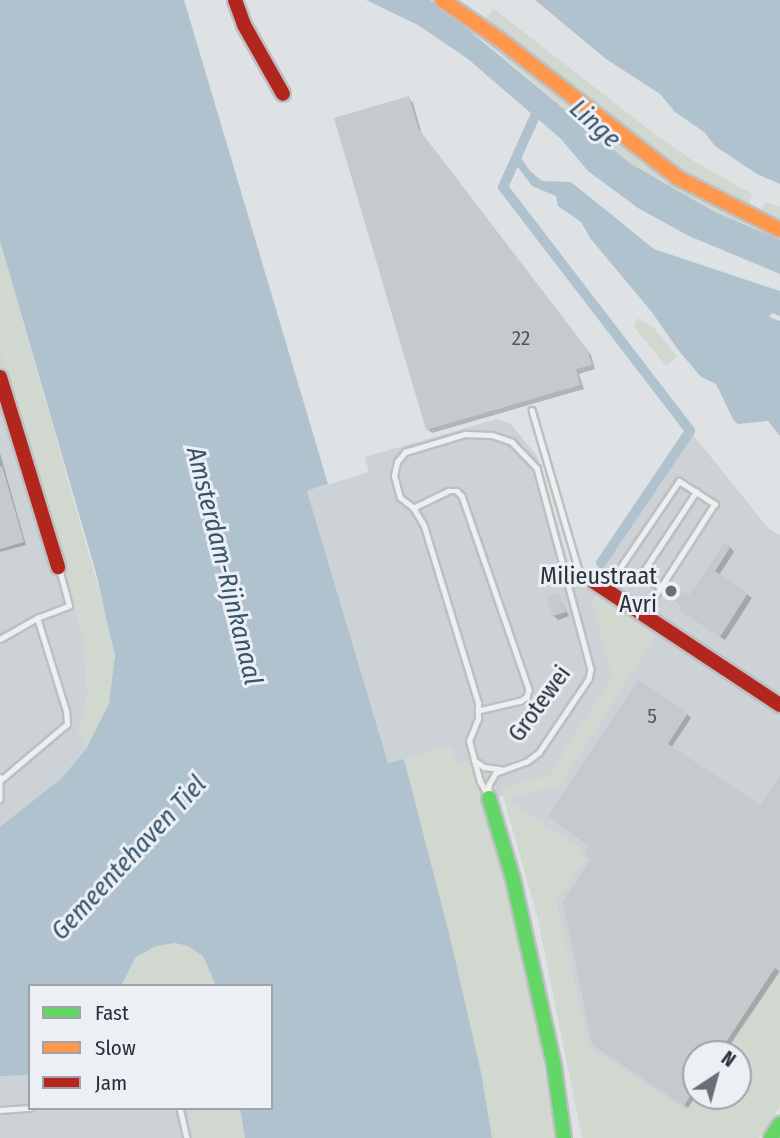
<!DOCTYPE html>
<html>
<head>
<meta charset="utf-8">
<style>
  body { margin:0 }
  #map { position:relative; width:780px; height:1138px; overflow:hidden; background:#dfe2e4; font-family:"Fira Sans Condensed",sans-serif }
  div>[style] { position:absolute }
  .built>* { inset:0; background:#cdd2d7 }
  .green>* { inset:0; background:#d1d8d0 }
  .water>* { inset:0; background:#afc2cd }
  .shadow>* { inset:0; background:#0003 }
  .canal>* { height:10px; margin:-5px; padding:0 5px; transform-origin:5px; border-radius:5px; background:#afc2cd }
  .building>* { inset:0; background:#c7cacc }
  .roads { filter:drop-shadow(2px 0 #bdc0c2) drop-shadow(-2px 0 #bdc0c2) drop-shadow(0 2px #bdc0c2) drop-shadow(0 -2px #bdc0c2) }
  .lane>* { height:4.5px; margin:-2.25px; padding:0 2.25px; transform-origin:2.25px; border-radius:2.25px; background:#eef0f0 }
  .fast>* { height:14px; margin:-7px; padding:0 7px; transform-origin:7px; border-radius:7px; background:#63d668 }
  .slow>* { height:14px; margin:-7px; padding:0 7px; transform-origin:7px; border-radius:7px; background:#ff974d }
  .jam>* { height:14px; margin:-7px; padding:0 7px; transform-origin:7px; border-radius:7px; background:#b3261e }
  .dots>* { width:19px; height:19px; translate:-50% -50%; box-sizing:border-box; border:4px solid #ecf0f4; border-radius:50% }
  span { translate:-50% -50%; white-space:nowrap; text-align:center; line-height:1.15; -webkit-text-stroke:6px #ecf0f4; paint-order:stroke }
  .number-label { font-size:21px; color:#505860 }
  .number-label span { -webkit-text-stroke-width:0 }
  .poi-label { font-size:24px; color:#28313b }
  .right { translate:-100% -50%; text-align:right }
  .street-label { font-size:24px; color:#28313b }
  .water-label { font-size:26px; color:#35556b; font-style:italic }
  .legend { position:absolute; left:28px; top:984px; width:245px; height:126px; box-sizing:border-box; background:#ecf0f4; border:2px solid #9ea4aa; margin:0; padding:9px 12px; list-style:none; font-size:21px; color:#28313b }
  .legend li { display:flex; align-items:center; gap:14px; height:35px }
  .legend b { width:35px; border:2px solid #9ea4aa }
  .north { position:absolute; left:682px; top:1040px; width:70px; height:70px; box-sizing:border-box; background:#ecf0f4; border:2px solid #9ea4aa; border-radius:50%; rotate:36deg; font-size:19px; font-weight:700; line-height:28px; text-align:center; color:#28313b }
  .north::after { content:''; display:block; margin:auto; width:24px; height:32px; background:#686f76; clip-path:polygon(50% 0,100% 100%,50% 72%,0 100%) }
</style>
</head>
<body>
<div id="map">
  <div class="built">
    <div style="clip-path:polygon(0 304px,125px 735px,0 869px)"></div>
    <div style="clip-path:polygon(evenodd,497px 419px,510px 423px,537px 456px,574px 580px,589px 590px,600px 573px,601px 563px,690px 431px,769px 529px,780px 535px,780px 1072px,731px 1138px,582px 1073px,503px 795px,480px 801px,469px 761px,457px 764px,450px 747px,388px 763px,307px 491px,369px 472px,365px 457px,497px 419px,696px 1054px,738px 1054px,738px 1096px,696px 1096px,696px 1054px)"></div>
    <div style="clip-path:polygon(30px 1067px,30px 1108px,215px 1108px,218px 1138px,0 1138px,0 1069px)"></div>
  </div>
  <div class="green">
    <div style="clip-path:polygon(493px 8px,652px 132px,692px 160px,752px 194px,748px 209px,675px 168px,570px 87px,485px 20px)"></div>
    <div style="clip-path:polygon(461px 22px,502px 49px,641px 162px,757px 231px,704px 207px,631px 164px)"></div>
    <div style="clip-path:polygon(765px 202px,780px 207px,780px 223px,760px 214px)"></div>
    <div style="clip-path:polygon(0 241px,113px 639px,115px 668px,110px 704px,86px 749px,77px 728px,83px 717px,87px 692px,83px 637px,0 351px)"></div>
    <div style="clip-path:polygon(637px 318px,654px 328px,677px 356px,666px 366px,634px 327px)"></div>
    <div style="clip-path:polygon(597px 593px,658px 633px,558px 787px,510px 797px,512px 803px,582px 849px,578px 854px,586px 859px,556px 900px,589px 1047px,685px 1110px,696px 1095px,738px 1096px,738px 1054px,723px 1054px,776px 974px,780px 977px,780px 1106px,759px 1138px,582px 1138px,537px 915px,501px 788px,549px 775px,612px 678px,592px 601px)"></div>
    <div style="clip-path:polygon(451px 746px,457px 764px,469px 760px,508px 890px,537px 1022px,555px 1138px,492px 1138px,481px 1072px,450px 937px,404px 759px)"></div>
    <div style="clip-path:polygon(175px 943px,188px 946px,203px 956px,216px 986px,121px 986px,136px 957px,156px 946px)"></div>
    <div style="clip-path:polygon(187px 1108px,240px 1108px,245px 1138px,193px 1138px)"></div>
  </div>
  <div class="water">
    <div style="clip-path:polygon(0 0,184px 0,328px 484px,307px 491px,388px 763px,404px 759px,450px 937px,481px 1072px,492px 1138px,245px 1138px,240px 1108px,271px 1108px,271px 986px,216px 986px,203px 956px,188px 946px,175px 943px,156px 946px,136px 957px,121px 986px,30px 986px,30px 1075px,0 1076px,0 827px,62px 778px,86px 749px,109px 704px,115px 656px,96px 573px,0 241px)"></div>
    <div style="clip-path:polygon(366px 0,430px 0,438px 5px,631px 164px,713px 211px,780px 240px,780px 274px,689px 236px,638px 208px,588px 171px,561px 139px,468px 59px,418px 25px)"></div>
    <div style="clip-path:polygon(535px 0,780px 0,780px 184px,757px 174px,715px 146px,704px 132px,675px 112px,660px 94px,606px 59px)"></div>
    <div style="clip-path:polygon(519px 155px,530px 171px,542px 181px,571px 182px,654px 249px,780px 291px,780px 316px,772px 313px,769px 317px,780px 321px,780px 436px,768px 421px,738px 424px,734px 421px,716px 384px,701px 377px,679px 351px,651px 311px,590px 238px,581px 222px,558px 206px,556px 196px,532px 186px,514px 162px)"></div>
  </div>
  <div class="shadow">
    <div style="clip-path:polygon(409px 98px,413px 103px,422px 134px,591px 355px,595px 369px,579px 374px,584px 389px,432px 433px,427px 429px)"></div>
    <div style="clip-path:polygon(0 453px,26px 545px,0 552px)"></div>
    <div style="clip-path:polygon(730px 547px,734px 552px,719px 575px,752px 598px,725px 640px,686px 614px,683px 607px,667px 595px,689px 598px)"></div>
    <div style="clip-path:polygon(558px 595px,569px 616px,558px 620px,553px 615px)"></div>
    <div style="clip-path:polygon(687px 714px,691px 718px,671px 748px,761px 808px,780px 779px,780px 971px,724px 1054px,696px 1054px,696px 1096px,688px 1108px,598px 1048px,591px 846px,554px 820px)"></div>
  </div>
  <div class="canal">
    <div style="left:539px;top:107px;width:88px;rotate:114.2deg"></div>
    <div style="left:503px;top:187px;width:307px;rotate:52.5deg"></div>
    <div style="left:690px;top:431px;width:159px;rotate:124deg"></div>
  </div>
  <div class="building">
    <div style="clip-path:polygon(409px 96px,418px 128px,587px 349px,592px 365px,576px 369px,580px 385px,426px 430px,334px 118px)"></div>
    <div style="clip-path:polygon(2px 466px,24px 542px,0 549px,0 467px)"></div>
    <div style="clip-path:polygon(725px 542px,731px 546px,715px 571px,748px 593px,720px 637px,685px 614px,679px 610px,682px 606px,665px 595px,672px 584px,689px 595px)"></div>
    <div style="clip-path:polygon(558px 593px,566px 612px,552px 616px,546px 596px)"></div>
    <div style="clip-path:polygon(638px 680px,688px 713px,668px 744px,760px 805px,780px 775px,780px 972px,775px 968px,718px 1054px,696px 1054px,696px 1087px,684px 1106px,592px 1044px,563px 901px,591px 859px,584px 854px,590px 845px,548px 816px)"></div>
  </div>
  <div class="roads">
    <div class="lane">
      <div style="left:532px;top:410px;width:168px;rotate:73.7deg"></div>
      <div style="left:579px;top:571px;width:14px;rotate:39deg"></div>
      <div style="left:465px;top:434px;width:27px;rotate:2deg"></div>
      <div style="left:492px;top:435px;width:21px;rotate:19deg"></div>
      <div style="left:512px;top:442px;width:36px;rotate:46deg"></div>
      <div style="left:537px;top:468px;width:208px;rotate:75deg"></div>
      <div style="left:591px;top:669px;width:10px;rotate:101deg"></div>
      <div style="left:589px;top:679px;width:89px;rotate:124deg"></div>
      <div style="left:539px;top:753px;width:15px;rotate:143deg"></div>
      <div style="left:527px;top:762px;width:33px;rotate:160deg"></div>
      <div style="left:496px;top:773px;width:14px;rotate:120deg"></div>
      <div style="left:489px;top:785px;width:13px;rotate:90deg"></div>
      <div style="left:489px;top:798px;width:18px;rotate:-119deg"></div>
      <div style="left:480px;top:782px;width:42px;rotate:-105deg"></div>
      <div style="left:469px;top:741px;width:24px;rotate:-68deg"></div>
      <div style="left:478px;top:719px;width:16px;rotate:-90deg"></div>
      <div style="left:478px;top:703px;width:185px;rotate:-107deg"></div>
      <div style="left:424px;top:526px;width:21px;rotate:-121deg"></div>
      <div style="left:413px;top:508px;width:16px;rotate:-142deg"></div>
      <div style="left:400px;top:498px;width:23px;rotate:-105deg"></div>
      <div style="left:394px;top:476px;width:14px;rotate:-78deg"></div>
      <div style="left:397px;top:462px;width:13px;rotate:-51deg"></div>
      <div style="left:405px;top:452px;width:63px;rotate:-16.7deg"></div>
      <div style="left:413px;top:508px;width:39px;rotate:-26deg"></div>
      <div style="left:448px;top:491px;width:9px"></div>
      <div style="left:457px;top:491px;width:7px;rotate:45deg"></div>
      <div style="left:462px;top:496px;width:205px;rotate:70.9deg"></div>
      <div style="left:529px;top:690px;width:7px;rotate:106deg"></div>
      <div style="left:527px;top:697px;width:7px;rotate:146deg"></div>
      <div style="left:521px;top:701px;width:44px;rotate:166.9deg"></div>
      <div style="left:607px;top:587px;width:128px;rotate:-55.8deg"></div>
      <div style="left:679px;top:481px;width:43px;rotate:32.6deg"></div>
      <div style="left:715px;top:504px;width:131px;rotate:122.8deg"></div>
      <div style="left:661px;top:588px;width:24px;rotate:-147deg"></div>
      <div style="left:641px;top:575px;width:100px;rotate:-56.5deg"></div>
      <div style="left:0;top:639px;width:43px;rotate:-29.6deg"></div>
      <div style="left:474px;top:760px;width:12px;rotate:35deg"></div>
      <div style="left:484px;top:767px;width:17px;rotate:7deg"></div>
      <div style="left:0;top:777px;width:22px;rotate:90deg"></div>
      <div style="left:2px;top:779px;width:85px;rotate:-40.2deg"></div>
      <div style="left:67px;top:724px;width:13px;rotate:-94deg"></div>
      <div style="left:66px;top:711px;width:97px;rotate:-107.3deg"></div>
      <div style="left:37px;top:618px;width:34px;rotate:-21deg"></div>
      <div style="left:69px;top:606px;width:38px;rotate:-105deg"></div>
      <div style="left:180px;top:1108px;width:31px;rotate:77deg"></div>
      <div style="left:0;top:1110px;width:30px;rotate:-4deg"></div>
    </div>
    <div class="fast">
      <div style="left:489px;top:798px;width:84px;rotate:73.5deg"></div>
      <div style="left:513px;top:879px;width:191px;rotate:77.6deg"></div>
      <div style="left:554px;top:1066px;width:73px;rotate:82.1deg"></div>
      <div style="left:771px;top:1138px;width:17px;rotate:-57deg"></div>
    </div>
    <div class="slow">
      <div style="left:442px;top:0;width:69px;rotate:34.4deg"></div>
      <div style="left:499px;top:39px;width:227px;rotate:37.8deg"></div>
      <div style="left:678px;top:178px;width:114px;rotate:27deg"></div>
    </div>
    <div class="jam">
      <div style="left:235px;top:0;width:27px;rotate:70deg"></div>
      <div style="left:244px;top:25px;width:79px;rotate:60.5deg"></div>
      <div style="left:0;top:377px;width:199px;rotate:73deg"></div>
      <div style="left:594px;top:582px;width:223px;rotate:33.5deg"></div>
    </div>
  </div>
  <div class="dots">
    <div style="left:671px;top:591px;background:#686f76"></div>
  </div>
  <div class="number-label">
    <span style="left:521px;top:338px">22</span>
    <span style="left:652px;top:716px">5</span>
  </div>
  <div class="poi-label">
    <span class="right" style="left:657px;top:591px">Milieustraat<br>Avri</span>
  </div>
  <div class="street-label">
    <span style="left:540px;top:704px;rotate:-54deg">Grotewei</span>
  </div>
  <div class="water-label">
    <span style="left:595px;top:124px;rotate:42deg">Linge</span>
    <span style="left:224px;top:566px;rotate:76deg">Amsterdam-Rijnkanaal</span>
    <span style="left:129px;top:858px;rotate:-47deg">Gemeentehaven Tiel</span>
  </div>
  <ul class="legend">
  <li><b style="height:9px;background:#63d668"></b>Fast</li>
  <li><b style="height:9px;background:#ff974d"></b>Slow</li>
  <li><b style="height:9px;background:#b3261e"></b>Jam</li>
  </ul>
  <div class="north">N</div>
</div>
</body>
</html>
